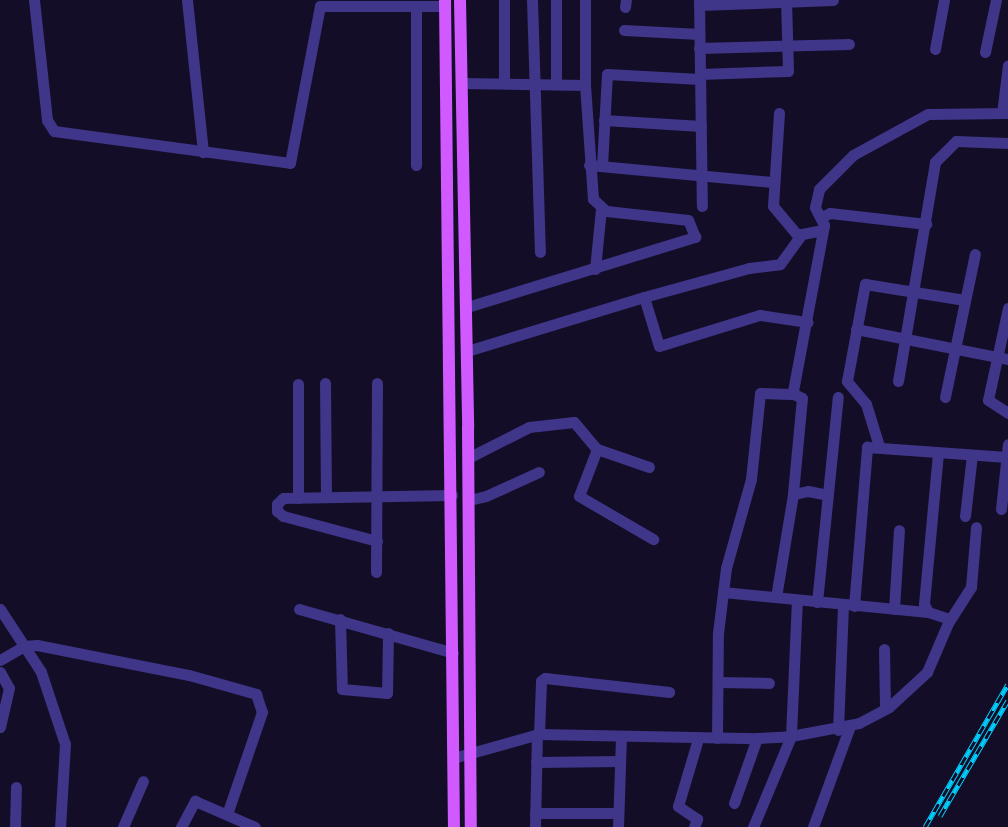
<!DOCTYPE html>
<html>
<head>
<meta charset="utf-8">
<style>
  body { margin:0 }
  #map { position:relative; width:1008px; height:827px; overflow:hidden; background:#140d27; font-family:"Source Sans 3",sans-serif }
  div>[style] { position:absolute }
  .minor>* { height:11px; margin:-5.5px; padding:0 5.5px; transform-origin:5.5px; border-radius:5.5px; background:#3f3589 }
  .major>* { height:12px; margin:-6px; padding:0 6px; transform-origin:6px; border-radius:6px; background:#d05aff }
  .rail>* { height:5px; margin-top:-2.5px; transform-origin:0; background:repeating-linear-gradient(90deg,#140d27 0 9px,#00cffe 0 18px); box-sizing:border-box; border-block:1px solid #00cffe }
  span { translate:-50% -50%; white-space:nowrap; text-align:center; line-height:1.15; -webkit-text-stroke:4.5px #140d27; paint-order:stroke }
</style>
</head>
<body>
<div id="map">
  <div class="minor">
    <div style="left:34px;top:0;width:121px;rotate:83.8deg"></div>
    <div style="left:47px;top:120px;width:13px;rotate:58deg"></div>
    <div style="left:54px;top:131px;width:238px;rotate:7.7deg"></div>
    <div style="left:290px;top:163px;width:160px;rotate:-79.2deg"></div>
    <div style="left:320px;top:6px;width:125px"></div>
    <div style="left:187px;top:0;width:153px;rotate:84deg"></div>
    <div style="left:504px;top:0;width:83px;rotate:90deg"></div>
    <div style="left:532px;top:0;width:252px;rotate:88.2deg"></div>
    <div style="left:556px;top:0;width:83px;rotate:90deg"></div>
    <div style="left:699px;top:0;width:206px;rotate:89.2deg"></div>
    <div style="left:699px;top:5px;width:134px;rotate:-2.1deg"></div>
    <div style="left:416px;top:6px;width:159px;rotate:90deg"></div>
    <div style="left:625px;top:7px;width:7px;rotate:-82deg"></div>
    <div style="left:624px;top:30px;width:75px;rotate:3.1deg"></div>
    <div style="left:699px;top:48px;width:150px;rotate:-1.5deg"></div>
    <div style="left:935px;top:49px;width:50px;rotate:-79.6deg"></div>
    <div style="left:985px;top:52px;width:53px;rotate:-78.1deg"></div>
    <div style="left:700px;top:74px;width:88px;rotate:-2deg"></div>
    <div style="left:788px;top:71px;width:71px;rotate:-91.6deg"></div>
    <div style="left:462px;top:83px;width:123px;rotate:0.9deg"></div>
    <div style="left:779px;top:113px;width:93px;rotate:93.7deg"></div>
    <div style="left:773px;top:206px;width:40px;rotate:50deg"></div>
    <div style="left:1002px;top:113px;width:48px;rotate:-82.9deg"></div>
    <div style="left:604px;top:120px;width:97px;rotate:3.5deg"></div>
    <div style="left:589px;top:165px;width:186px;rotate:5.3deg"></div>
    <div style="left:602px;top:166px;width:92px;rotate:-86.9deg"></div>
    <div style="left:607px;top:74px;width:93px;rotate:3.1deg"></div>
    <div style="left:822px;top:217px;width:9px;rotate:-27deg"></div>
    <div style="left:830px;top:213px;width:97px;rotate:6.5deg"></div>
    <div style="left:595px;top:269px;width:60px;rotate:-84.3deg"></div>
    <div style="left:644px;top:297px;width:51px;rotate:73deg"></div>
    <div style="left:659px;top:346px;width:106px;rotate:-17.1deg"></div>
    <div style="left:760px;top:315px;width:48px;rotate:8.5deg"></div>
    <div style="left:467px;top:307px;width:239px;rotate:-17.1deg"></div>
    <div style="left:695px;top:237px;width:18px;rotate:-112deg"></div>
    <div style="left:688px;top:220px;width:82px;rotate:-173.7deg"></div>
    <div style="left:606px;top:211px;width:18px;rotate:-137deg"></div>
    <div style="left:593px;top:199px;width:114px;rotate:-94deg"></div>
    <div style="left:585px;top:85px;width:85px;rotate:-90deg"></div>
    <div style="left:1008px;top:308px;width:94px;rotate:102.3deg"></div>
    <div style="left:988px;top:400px;width:24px;rotate:33deg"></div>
    <div style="left:856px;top:329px;width:155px;rotate:11.2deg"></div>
    <div style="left:467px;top:351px;width:185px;rotate:-17deg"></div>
    <div style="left:644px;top:297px;width:109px;rotate:-15.4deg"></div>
    <div style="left:749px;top:268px;width:31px;rotate:-7deg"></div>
    <div style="left:780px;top:264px;width:37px;rotate:-54deg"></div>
    <div style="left:802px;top:234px;width:21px;rotate:-11deg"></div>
    <div style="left:898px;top:381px;width:222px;rotate:-80.4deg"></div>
    <div style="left:935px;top:162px;width:30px;rotate:-45deg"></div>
    <div style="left:956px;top:141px;width:52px;rotate:2.2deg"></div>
    <div style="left:325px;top:383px;width:114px;rotate:89.5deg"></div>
    <div style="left:792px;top:393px;width:11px;rotate:27deg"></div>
    <div style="left:802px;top:398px;width:96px;rotate:95.4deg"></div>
    <div style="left:945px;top:397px;width:146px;rotate:-78.2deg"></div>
    <div style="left:879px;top:446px;width:44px;rotate:-107.2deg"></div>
    <div style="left:866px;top:404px;width:30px;rotate:-130deg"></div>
    <div style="left:847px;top:381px;width:99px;rotate:-79.5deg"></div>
    <div style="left:865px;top:284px;width:101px;rotate:9.1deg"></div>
    <div style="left:597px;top:449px;width:55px;rotate:19.1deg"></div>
    <div style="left:938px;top:453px;width:152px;rotate:95.3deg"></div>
    <div style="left:924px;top:604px;width:9px;rotate:63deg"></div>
    <div style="left:928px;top:612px;width:23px;rotate:18deg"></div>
    <div style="left:468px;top:458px;width:68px;rotate:-26.9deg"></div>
    <div style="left:529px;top:427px;width:45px;rotate:-6.3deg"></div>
    <div style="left:574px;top:422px;width:35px;rotate:50deg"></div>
    <div style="left:597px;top:449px;width:50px;rotate:111deg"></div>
    <div style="left:579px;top:496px;width:86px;rotate:30.2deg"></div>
    <div style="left:298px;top:498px;width:114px;rotate:-90deg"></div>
    <div style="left:469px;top:500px;width:17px;rotate:-13deg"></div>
    <div style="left:486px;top:496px;width:58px;rotate:-24.4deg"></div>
    <div style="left:1001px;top:509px;width:65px;rotate:-83.9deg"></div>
    <div style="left:965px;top:516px;width:61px;rotate:-83.5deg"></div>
    <div style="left:377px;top:541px;width:97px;rotate:-165.1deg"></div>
    <div style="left:283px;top:516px;width:8px;rotate:-140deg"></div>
    <div style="left:277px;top:511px;width:7px;rotate:-90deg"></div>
    <div style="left:277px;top:504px;width:8px;rotate:-45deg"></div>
    <div style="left:283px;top:498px;width:169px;rotate:-1deg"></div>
    <div style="left:376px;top:572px;width:189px;rotate:-89.7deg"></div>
    <div style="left:723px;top:592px;width:206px;rotate:5.6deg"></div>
    <div style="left:776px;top:597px;width:104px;rotate:-80.6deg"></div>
    <div style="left:793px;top:494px;width:15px;rotate:-11deg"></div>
    <div style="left:808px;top:491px;width:20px;rotate:11deg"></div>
    <div style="left:817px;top:602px;width:206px;rotate:-84.2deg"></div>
    <div style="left:854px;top:606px;width:160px;rotate:-85.3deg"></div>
    <div style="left:867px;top:447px;width:140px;rotate:4.1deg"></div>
    <div style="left:0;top:609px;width:75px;rotate:56.9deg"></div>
    <div style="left:41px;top:672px;width:76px;rotate:71.6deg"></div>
    <div style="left:65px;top:744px;width:83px;rotate:93.4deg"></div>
    <div style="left:299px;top:609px;width:160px;rotate:15.9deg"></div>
    <div style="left:894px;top:609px;width:79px;rotate:-86.4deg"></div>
    <div style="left:340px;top:619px;width:70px;rotate:88.4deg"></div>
    <div style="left:342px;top:689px;width:45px;rotate:5.1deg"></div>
    <div style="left:387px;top:693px;width:60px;rotate:-89deg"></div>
    <div style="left:884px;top:649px;width:60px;rotate:89deg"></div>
    <div style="left:0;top:660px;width:28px;rotate:-30deg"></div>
    <div style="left:24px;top:646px;width:13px;rotate:-4deg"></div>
    <div style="left:37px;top:645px;width:155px;rotate:11.2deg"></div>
    <div style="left:189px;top:675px;width:70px;rotate:15.8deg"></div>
    <div style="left:256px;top:694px;width:19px;rotate:72deg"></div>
    <div style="left:262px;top:712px;width:108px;rotate:108.9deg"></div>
    <div style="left:0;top:672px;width:18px;rotate:61deg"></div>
    <div style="left:9px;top:688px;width:40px;rotate:103deg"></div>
    <div style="left:718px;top:682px;width:51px;rotate:1.1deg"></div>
    <div style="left:838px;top:730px;width:125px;rotate:-87.7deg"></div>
    <div style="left:539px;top:734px;width:53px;rotate:-87.8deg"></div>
    <div style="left:541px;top:681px;width:5px;rotate:-37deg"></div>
    <div style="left:545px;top:678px;width:125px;rotate:6.4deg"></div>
    <div style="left:717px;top:738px;width:105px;rotate:-89.5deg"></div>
    <div style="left:718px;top:633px;width:65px;rotate:-83deg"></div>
    <div style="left:726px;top:568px;width:92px;rotate:-74.3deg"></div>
    <div style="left:751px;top:479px;width:86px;rotate:-84deg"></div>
    <div style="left:760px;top:393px;width:30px;rotate:2deg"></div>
    <div style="left:790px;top:394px;width:4px;rotate:-45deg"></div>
    <div style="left:793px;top:391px;width:169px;rotate:-79.4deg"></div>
    <div style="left:824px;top:225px;width:20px;rotate:-117deg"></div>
    <div style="left:815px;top:207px;width:18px;rotate:-77deg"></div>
    <div style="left:819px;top:189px;width:48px;rotate:-45deg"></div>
    <div style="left:853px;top:155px;width:85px;rotate:-28.7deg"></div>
    <div style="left:928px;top:114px;width:80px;rotate:-0.7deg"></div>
    <div style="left:453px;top:758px;width:89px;rotate:-15.6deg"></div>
    <div style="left:539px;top:734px;width:218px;rotate:1.1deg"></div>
    <div style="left:757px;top:738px;width:34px;rotate:-3deg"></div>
    <div style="left:791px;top:736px;width:69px;rotate:-10.8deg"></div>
    <div style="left:859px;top:723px;width:34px;rotate:-28deg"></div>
    <div style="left:889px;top:707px;width:52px;rotate:-42.6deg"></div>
    <div style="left:927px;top:672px;width:53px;rotate:-66.8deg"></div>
    <div style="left:948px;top:623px;width:43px;rotate:-57.4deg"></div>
    <div style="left:971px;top:587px;width:60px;rotate:-85.2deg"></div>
    <div style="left:536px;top:762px;width:84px;rotate:-0.7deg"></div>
    <div style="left:734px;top:803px;width:69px;rotate:-70.5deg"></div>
    <div style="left:535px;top:813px;width:83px"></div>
    <div style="left:15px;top:827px;width:40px;rotate:-88.6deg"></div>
    <div style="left:123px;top:827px;width:50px;rotate:-66.5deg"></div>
    <div style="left:181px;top:827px;width:30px;rotate:-62deg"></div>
    <div style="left:195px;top:801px;width:65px;rotate:23.4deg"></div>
    <div style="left:535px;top:827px;width:93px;rotate:-88.8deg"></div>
    <div style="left:618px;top:827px;width:89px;rotate:-88.1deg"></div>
    <div style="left:694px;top:827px;width:9px;rotate:-69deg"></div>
    <div style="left:697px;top:819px;width:23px;rotate:-146deg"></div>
    <div style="left:678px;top:806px;width:70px;rotate:-73.4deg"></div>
    <div style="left:753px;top:827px;width:99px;rotate:-67.3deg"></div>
    <div style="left:791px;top:736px;width:136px;rotate:-87.5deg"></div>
    <div style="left:813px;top:827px;width:108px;rotate:-69.9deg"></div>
  </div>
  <div class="major">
    <div style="left:445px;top:0;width:827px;rotate:89.38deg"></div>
    <div style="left:460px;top:0;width:428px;rotate:88.9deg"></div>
    <div style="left:468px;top:428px;width:399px;rotate:89.6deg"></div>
  </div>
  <div class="rail">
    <div style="left:940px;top:816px;width:134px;rotate:-59.6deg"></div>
    <div style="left:925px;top:827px;width:165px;rotate:-59.9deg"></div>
  </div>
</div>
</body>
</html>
